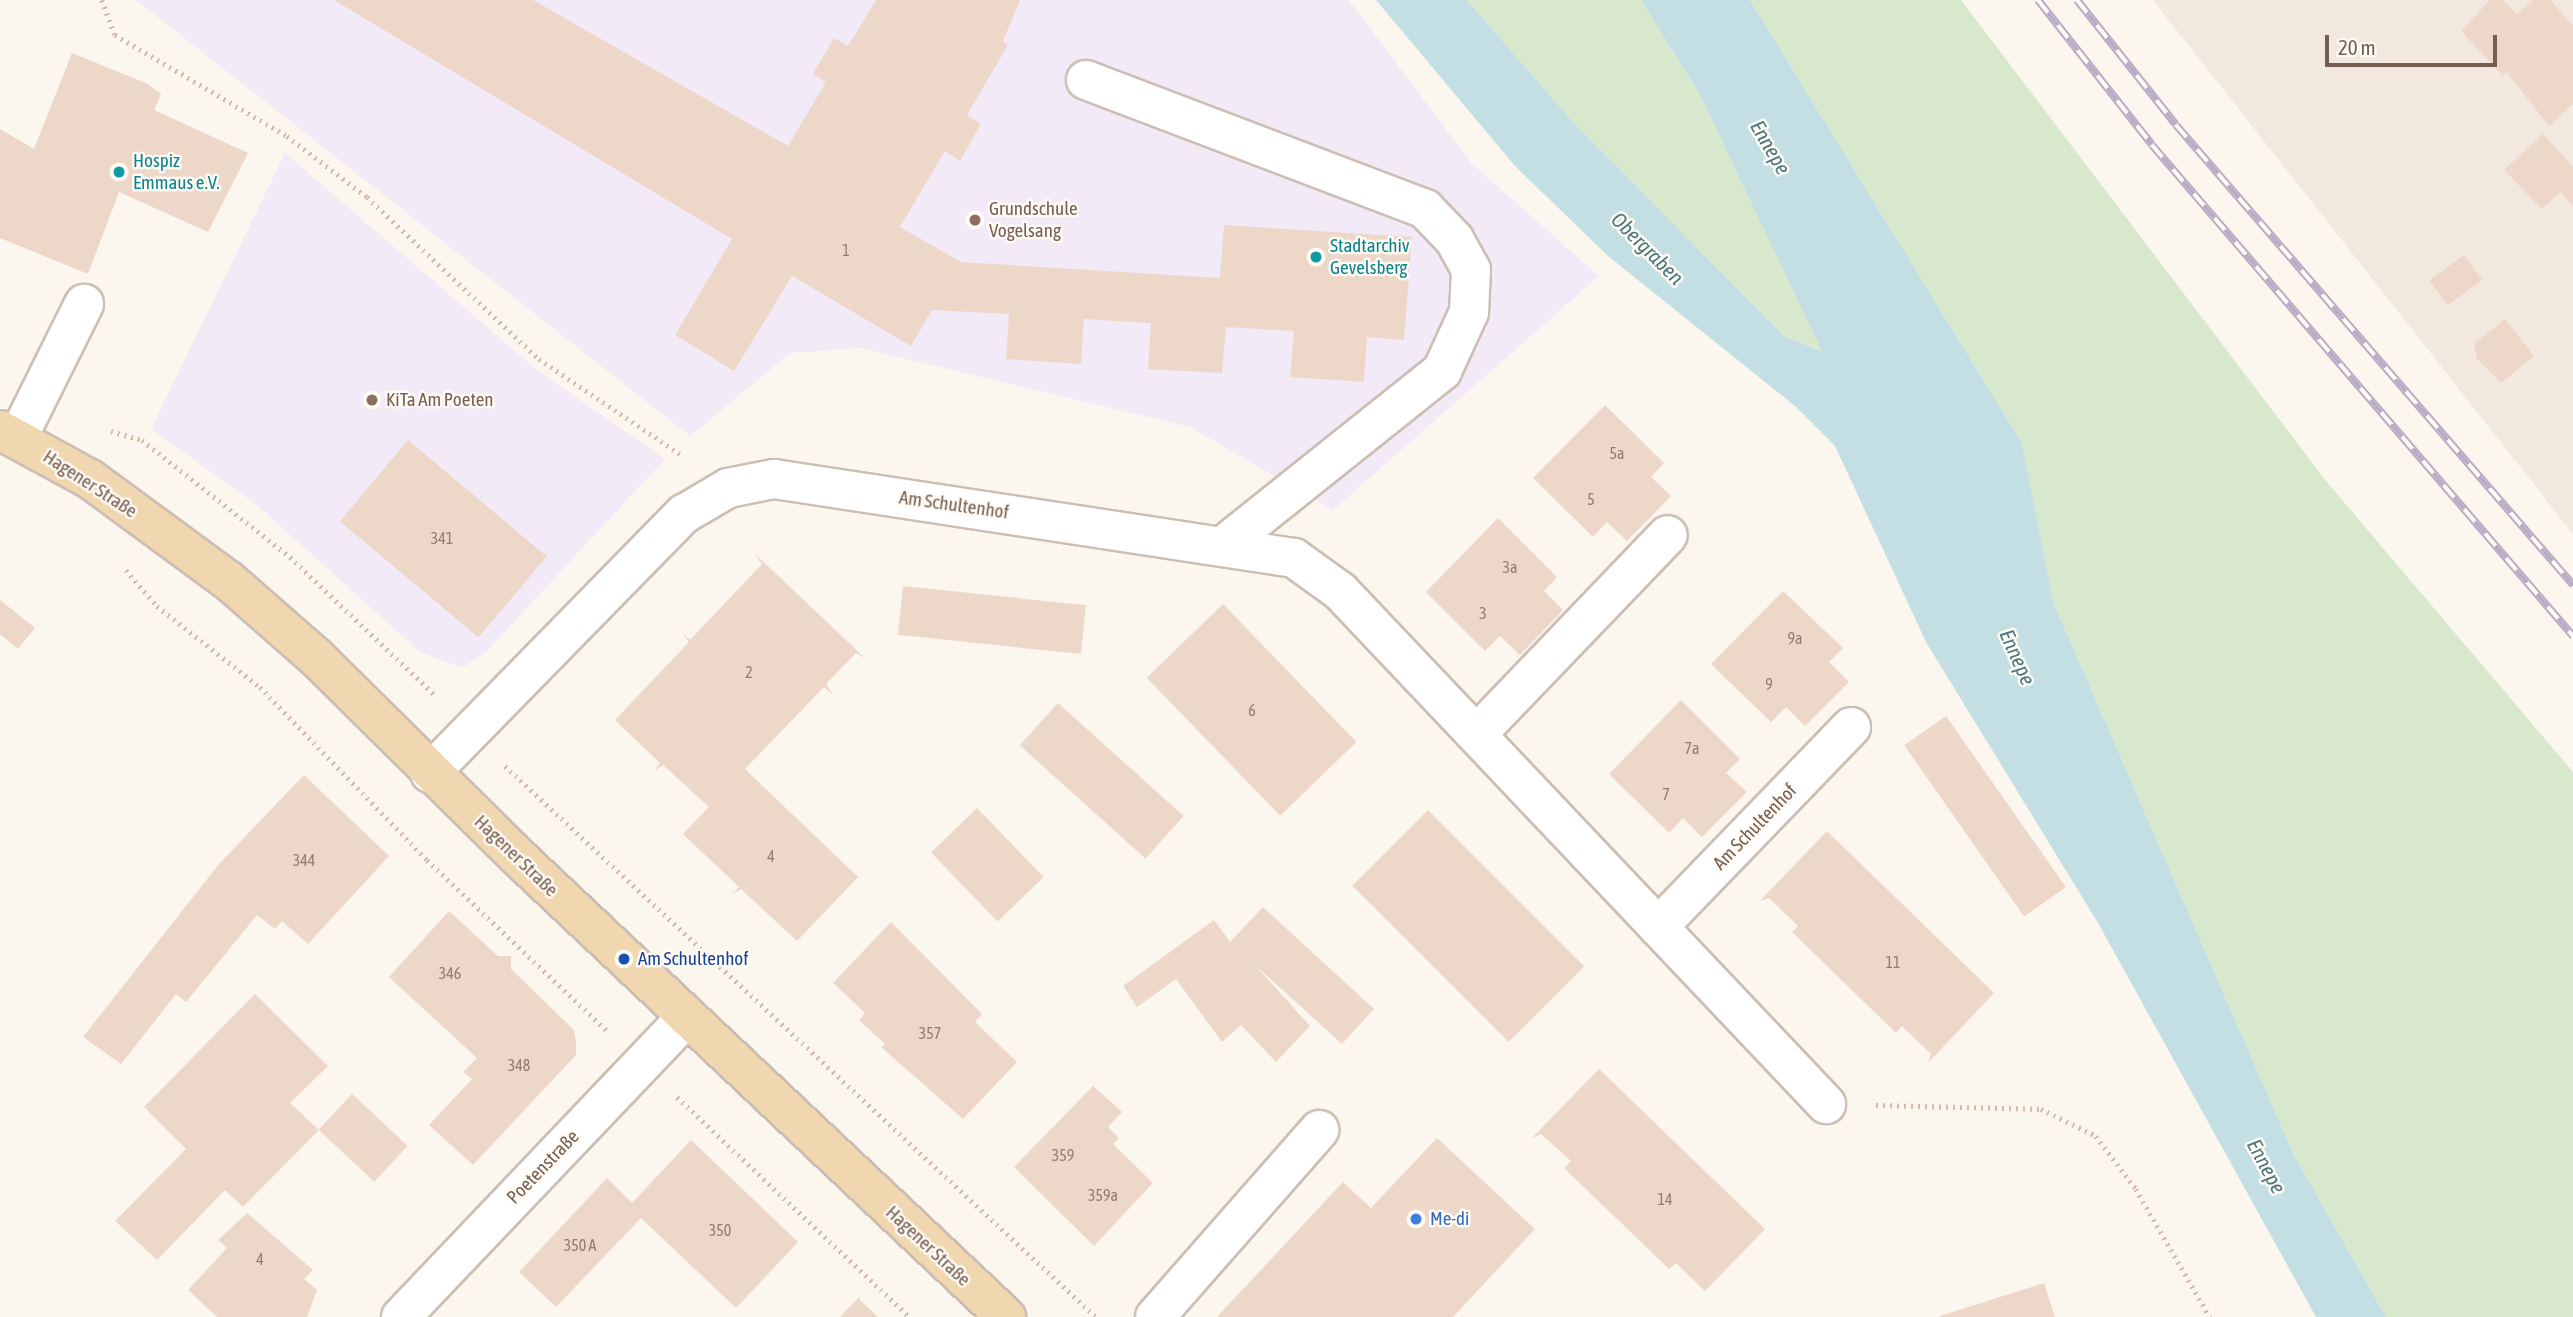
<!DOCTYPE html>
<html>
<head>
<meta charset="utf-8">
<style>
  body { margin:0 }
  #map { position:relative; width:2573px; height:1317px; overflow:hidden; background:#fbf6ee; font-family:"Asap Condensed",sans-serif }
  div>[style] { position:absolute }
  .residential>* { inset:0; background:#f2e8dd }
  .education>* { inset:0; background:#f3eaf8 }
  .green>* { inset:0; background:#d8e8cd }
  .water>* { inset:0; background:#c4dfe3 }
  .building>* { inset:0; background:#edd7c9; transform-origin:0 0 }
  .path>* { height:4.5px; margin-top:-2.25px; transform-origin:0; background:repeating-linear-gradient(90deg,#d3baab 0 2px,transparent 0 7px) }
  .roads { filter:drop-shadow(2px 0 #cdbeb4) drop-shadow(-2px 0 #cdbeb4) drop-shadow(0 2px #cdbeb4) drop-shadow(0 -2px #cdbeb4) }
  .minor>* { height:38px; margin:-19px; padding:0 19px; transform-origin:19px; border-radius:19px; background:#fff }
  .major>* { height:38px; margin:-19px; padding:0 19px; transform-origin:19px; border-radius:19px; background:#f1d7af }
  .rail>* { height:8px; margin-top:-4px; transform-origin:0; background:repeating-linear-gradient(90deg,#fefaf4 0 16px,#b9acc5 0 32px); box-sizing:border-box; border-block:2px solid #b9acc5 }
  .dots>* { width:19px; height:19px; translate:-50% -50%; box-sizing:border-box; border:4px solid #fefaf4; border-radius:50% }
  span { translate:-50% -50%; white-space:nowrap; text-align:center; line-height:1.15; -webkit-text-stroke:5px #fefaf4; paint-order:stroke }
  .number-label { font-size:16px; color:#927c70 }
  .number-label span { -webkit-text-stroke-width:0 }
  .culture-label { font-size:19px; color:#0d838f }
  .left { translate:0 -50%; text-align:left }
  .education-label { font-size:19px; color:#785e54 }
  .street-label { font-size:19px; color:#745e52 }
  .transit-label { font-size:19px; color:#164399 }
  .shop-label { font-size:19px; color:#366cbe }
  .water-label { font-size:21px; color:#4b767e; font-style:italic }
  .scale { position:absolute; left:2325px; top:35px; width:172px; height:32px; box-sizing:border-box; border:4px solid #745e52; border-top:0; padding-left:9px; font-size:21px; line-height:24px; white-space:nowrap; color:#745e52; -webkit-text-stroke:5px #fefaf4; paint-order:stroke }
</style>
</head>
<body>
<div id="map">
  <div class="residential">
    <div style="clip-path:polygon(2153px 0,2573px 0,2573px 534px)"></div>
  </div>
  <div class="education">
    <div style="clip-path:polygon(136px 0,1349px 0,1472px 164px,1599px 276px,1333px 510px,1190px 427px,860px 348px,790px 353px,690px 436px)"></div>
    <div style="clip-path:polygon(285px 153px,537px 370px,665px 459px,486px 652px,462px 668px,420px 652px,257px 505px,151px 429px)"></div>
  </div>
  <div class="green">
    <div style="clip-path:polygon(1467px 0,1641px 0,1700px 95px,1823px 351px,1784px 336px,1573px 122px)"></div>
    <div style="clip-path:polygon(1750px 0,1961px 0,2326px 481px,2573px 772px,2573px 1317px,2386px 1317px,2293px 1153px,2054px 604px,2022px 443px)"></div>
  </div>
  <div class="water">
    <div style="clip-path:polygon(1376px 0,1467px 0,1573px 122px,1784px 336px,1822px 351px,1700px 95px,1641px 0,1750px 0,2022px 443px,2054px 604px,2293px 1153px,2386px 1317px,2316px 1317px,2098px 923px,1926px 642px,1835px 446px,1795px 406px,1608px 256px,1515px 166px)"></div>
  </div>
  <div class="building">
    <div style="clip-path:polygon(334px 0,533px 0,788px 146px,826px 82px,813px 74px,834px 38px,848px 46px,876px 0,1020px 0,1003px 41px,1008px 45px,967px 115px,981px 124px,960px 161px,945px 151px,900px 227px,961px 262px,1220px 278px,1224px 225px,1412px 237px,1404px 340px,1367px 337px,1364px 382px,1290px 377px,1294px 331px,1226px 327px,1222px 373px,1148px 369px,1151px 323px,1084px 319px,1081px 364px,1006px 359px,1009px 314px,932px 310px,911px 346px,792px 276px,734px 371px,675px 335px,732px 239px)"></div>
    <div style="clip-path:polygon(2490px 0,2503px 0,2517px 14px,2533px 0,2550px 0,2573px 25px,2573px 104px,2549px 126px,2507px 72px,2503px 76px,2461px 31px)"></div>
    <div style="clip-path:polygon(72px 53px,148px 84px,161px 94px,154px 110px,248px 153px,208px 232px,119px 192px,88px 274px,0 238px,0 129px,34px 149px)"></div>
    <div style="clip-path:polygon(2543px 134px,2573px 167px,2573px 206px,2560px 192px,2542px 209px,2504px 170px)"></div>
    <div style="left:2464px;top:255px;width:31px;height:43px;rotate:54deg"></div>
    <div style="clip-path:polygon(2505px 319px,2534px 356px,2501px 383px,2477px 359px,2474px 344px)"></div>
    <div style="clip-path:polygon(1605px 405px,1664px 463px,1651px 477px,1671px 496px,1627px 541px,1607px 522px,1593px 537px,1533px 478px)"></div>
    <div style="left:408px;top:440px;width:181px;height:106px;rotate:40deg"></div>
    <div style="clip-path:polygon(1498px 518px,1557px 577px,1544px 591px,1563px 610px,1520px 655px,1500px 636px,1485px 651px,1426px 592px)"></div>
    <div style="clip-path:polygon(754px 553px,865px 658px,856px 653px,826px 684px,833px 695px,824px 687px,745px 769px,858px 877px,797px 941px,741px 889px,731px 895px,739px 887px,683px 834px,709px 807px,663px 765px,654px 771px,660px 763px,615px 720px,689px 642px,682px 632px,690px 640px,762px 564px)"></div>
    <div style="left:903px;top:586px;width:184px;height:49px;rotate:6deg"></div>
    <div style="clip-path:polygon(1783px 591px,1843px 648px,1829px 662px,1849px 682px,1805px 726px,1786px 707px,1771px 722px,1711px 664px)"></div>
    <div style="clip-path:polygon(0 600px,35px 628px,18px 649px,0 634px)"></div>
    <div style="left:1223px;top:604px;width:192px;height:106px;rotate:46deg"></div>
    <div style="clip-path:polygon(1681px 700px,1740px 759px,1726px 773px,1747px 792px,1702px 837px,1683px 818px,1669px 833px,1609px 774px)"></div>
    <div style="left:1058px;top:703px;width:169px;height:57px;rotate:42deg"></div>
    <div style="left:1946px;top:716px;width:209px;height:51px;rotate:55deg"></div>
    <div style="clip-path:polygon(304px 775px,389px 856px,308px 944px,282px 921px,275px 929px,257px 915px,186px 1002px,176px 994px,121px 1064px,83px 1037px,219px 864px)"></div>
    <div style="left:977px;top:808px;width:96px;height:64px;rotate:46deg"></div>
    <div style="left:1428px;top:810px;width:221px;height:107px;rotate:45deg"></div>
    <div style="clip-path:polygon(1827px 831px,1994px 993px,1928px 1063px,1931px 1054px,1902px 1026px,1896px 1033px,1792px 932px,1798px 926px,1769px 898px,1760px 901px)"></div>
    <div style="clip-path:polygon(1263px 907px,1374px 1009px,1342px 1044px,1255px 965px,1310px 1026px,1276px 1062px,1241px 1025px,1222px 1042px,1176px 979px,1137px 1007px,1123px 986px,1214px 920px,1230px 942px)"></div>
    <div style="clip-path:polygon(449px 911px,498px 956px,511px 956px,511px 969px,574px 1030px,576px 1042px,576px 1055px,473px 1165px,429px 1125px,472px 1079px,463px 1072px,477px 1058px,389px 977px)"></div>
    <div style="clip-path:polygon(891px 922px,982px 1014px,975px 1022px,1017px 1062px,963px 1119px,881px 1047px,885px 1044px,859px 1020px,865px 1013px,833px 983px)"></div>
    <div style="clip-path:polygon(255px 994px,328px 1066px,290px 1103px,319px 1130px,243px 1207px,225px 1190px,157px 1260px,115px 1221px,186px 1149px,144px 1107px)"></div>
    <div style="clip-path:polygon(1599px 1069px,1765px 1229px,1705px 1291px,1676px 1263px,1669px 1269px,1564px 1168px,1571px 1161px,1541px 1134px,1532px 1138px)"></div>
    <div style="clip-path:polygon(1093px 1086px,1122px 1112px,1108px 1127px,1119px 1138px,1113px 1144px,1153px 1183px,1094px 1246px,1014px 1167px)"></div>
    <div style="left:352px;top:1094px;width:76px;height:49px;rotate:43deg"></div>
    <div style="clip-path:polygon(1437px 1138px,1535px 1229px,1453px 1317px,1217px 1317px,1343px 1182px,1371px 1208px)"></div>
    <div style="clip-path:polygon(691px 1140px,798px 1242px,736px 1308px,641px 1218px,556px 1307px,519px 1272px,607px 1178px,632px 1203px)"></div>
    <div style="clip-path:polygon(247px 1213px,313px 1270px,304px 1279px,317px 1290px,307px 1317px,217px 1317px,188px 1290px,227px 1248px,218px 1240px)"></div>
    <div style="clip-path:polygon(2044px 1283px,2055px 1317px,1940px 1317px,1940px 1316px)"></div>
    <div style="clip-path:polygon(859px 1297px,860px 1300px,878px 1317px,840px 1317px)"></div>
  </div>
  <div class="path">
    <div style="left:102px;top:0;width:37px;rotate:70deg"></div>
    <div style="left:115px;top:35px;width:199px;rotate:30.4deg"></div>
    <div style="left:287px;top:136px;width:101px;rotate:37.3deg"></div>
    <div style="left:367px;top:197px;width:236px;rotate:43.3deg"></div>
    <div style="left:539px;top:359px;width:174px;rotate:34deg"></div>
    <div style="left:111px;top:431px;width:32px;rotate:16deg"></div>
    <div style="left:142px;top:440px;width:189px;rotate:38.3deg"></div>
    <div style="left:290px;top:557px;width:200px;rotate:43.6deg"></div>
    <div style="left:126px;top:570px;width:48px;rotate:49.3deg"></div>
    <div style="left:157px;top:606px;width:131px;rotate:38.2deg"></div>
    <div style="left:260px;top:687px;width:240px;rotate:46deg"></div>
    <div style="left:427px;top:860px;width:248px;rotate:43.5deg"></div>
    <div style="left:505px;top:766px;width:808px;rotate:42.99deg"></div>
    <div style="left:677px;top:1097px;width:320px;rotate:43.4deg"></div>
    <div style="left:1876px;top:1105px;width:165px;rotate:1.4deg"></div>
    <div style="left:2041px;top:1109px;width:61px;rotate:26.1deg"></div>
    <div style="left:2096px;top:1136px;width:66px;rotate:53deg"></div>
    <div style="left:2136px;top:1189px;width:148px;rotate:60deg"></div>
  </div>
  <div class="roads">
    <div class="minor">
      <div style="left:1086px;top:80px;width:363px;rotate:20.8deg"></div>
      <div style="left:1425px;top:209px;width:42px;rotate:46deg"></div>
      <div style="left:1454px;top:239px;width:35px;rotate:61deg"></div>
      <div style="left:1471px;top:270px;width:42px;rotate:92.7deg"></div>
      <div style="left:1469px;top:312px;width:65px;rotate:114.6deg"></div>
      <div style="left:1442px;top:371px;width:278px;rotate:141.4deg"></div>
      <div style="left:17px;top:439px;width:151px;rotate:-63.6deg"></div>
      <div style="left:1478px;top:733px;width:274px;rotate:-46.2deg"></div>
      <div style="left:430px;top:773px;width:363px;rotate:-45.6deg"></div>
      <div style="left:684px;top:514px;width:51px;rotate:-30.6deg"></div>
      <div style="left:728px;top:488px;width:47px;rotate:-11.1deg"></div>
      <div style="left:774px;top:479px;width:526px;rotate:8.64deg"></div>
      <div style="left:1294px;top:558px;width:57px;rotate:35.7deg"></div>
      <div style="left:1340px;top:591px;width:707px;rotate:46.55deg"></div>
      <div style="left:1658px;top:927px;width:278px;rotate:-46deg"></div>
      <div style="left:401px;top:1317px;width:413px;rotate:-46.4deg"></div>
      <div style="left:1155px;top:1317px;width:249px;rotate:-48.7deg"></div>
    </div>
    <div class="major">
      <div style="left:0;top:430px;width:102px;rotate:28.6deg"></div>
      <div style="left:90px;top:479px;width:172px;rotate:36.3deg"></div>
      <div style="left:229px;top:581px;width:117px;rotate:41.2deg"></div>
      <div style="left:317px;top:658px;width:283px;rotate:44.7deg"></div>
      <div style="left:518px;top:857px;width:671px;rotate:43.31deg"></div>
    </div>
  </div>
  <div class="rail">
    <div style="left:2038px;top:0;width:184px;rotate:51.8deg"></div>
    <div style="left:2152px;top:145px;width:647px;rotate:49.39deg"></div>
    <div style="left:2077px;top:0;width:159px;rotate:51.6deg"></div>
    <div style="left:2176px;top:125px;width:608px;rotate:49.2deg"></div>
  </div>
  <div class="dots">
    <div style="left:119px;top:172px;background:#0f9aa8"></div>
    <div style="left:975px;top:220px;background:#8d6e63"></div>
    <div style="left:1316px;top:257px;background:#0f9aa8"></div>
    <div style="left:372px;top:400px;background:#8d6e63"></div>
    <div style="left:624px;top:959px;background:#1a4fb4"></div>
    <div style="left:1416px;top:1219px;background:#3f7fe0"></div>
  </div>
  <div class="number-label">
    <span style="left:846px;top:250px">1</span>
    <span style="left:1617px;top:453px">5a</span>
    <span style="left:1591px;top:499px">5</span>
    <span style="left:442px;top:538px">341</span>
    <span style="left:1510px;top:567px">3a</span>
    <span style="left:1483px;top:613px">3</span>
    <span style="left:1795px;top:638px">9a</span>
    <span style="left:749px;top:672px">2</span>
    <span style="left:1769px;top:684px">9</span>
    <span style="left:1252px;top:710px">6</span>
    <span style="left:1692px;top:748px">7a</span>
    <span style="left:1666px;top:794px">7</span>
    <span style="left:771px;top:856px">4</span>
    <span style="left:304px;top:860px">344</span>
    <span style="left:1893px;top:962px">11</span>
    <span style="left:450px;top:973px">346</span>
    <span style="left:930px;top:1033px">357</span>
    <span style="left:519px;top:1065px">348</span>
    <span style="left:1063px;top:1155px">359</span>
    <span style="left:1103px;top:1195px">359a</span>
    <span style="left:1665px;top:1199px">14</span>
    <span style="left:720px;top:1230px">350</span>
    <span style="left:580px;top:1245px">350 A</span>
    <span style="left:260px;top:1259px">4</span>
  </div>
  <div class="culture-label">
    <span class="left" style="left:133px;top:172px">Hospiz<br>Emmaus e.V.</span>
    <span class="left" style="left:1330px;top:257px">Stadtarchiv<br>Gevelsberg</span>
  </div>
  <div class="education-label">
    <span class="left" style="left:989px;top:220px">Grundschule<br>Vogelsang</span>
    <span class="left" style="left:386px;top:400px">KiTa Am Poeten</span>
  </div>
  <div class="street-label">
    <span style="left:90px;top:484px;rotate:33deg">Hagener Straße</span>
    <span style="left:954px;top:505px;rotate:8deg">Am Schultenhof</span>
    <span style="left:1755px;top:827px;rotate:-46deg">Am Schultenhof</span>
    <span style="left:516px;top:856px;rotate:44deg">Hagener Straße</span>
    <span style="left:543px;top:1167px;rotate:-46deg">Poetenstraße</span>
    <span style="left:928px;top:1246px;rotate:43deg">Hagener Straße</span>
  </div>
  <div class="transit-label">
    <span class="left" style="left:638px;top:959px">Am Schultenhof</span>
  </div>
  <div class="shop-label">
    <span class="left" style="left:1430px;top:1219px">Me-di</span>
  </div>
  <div class="water-label">
    <span style="left:1771px;top:147px;rotate:60deg">Ennepe</span>
    <span style="left:1648px;top:248px;rotate:45deg">Obergraben</span>
    <span style="left:2018px;top:657px;rotate:66deg">Ennepe</span>
    <span style="left:2267px;top:1166px;rotate:62deg">Ennepe</span>
  </div>
  <div class="scale">20 m</div>
</div>
</body>
</html>
